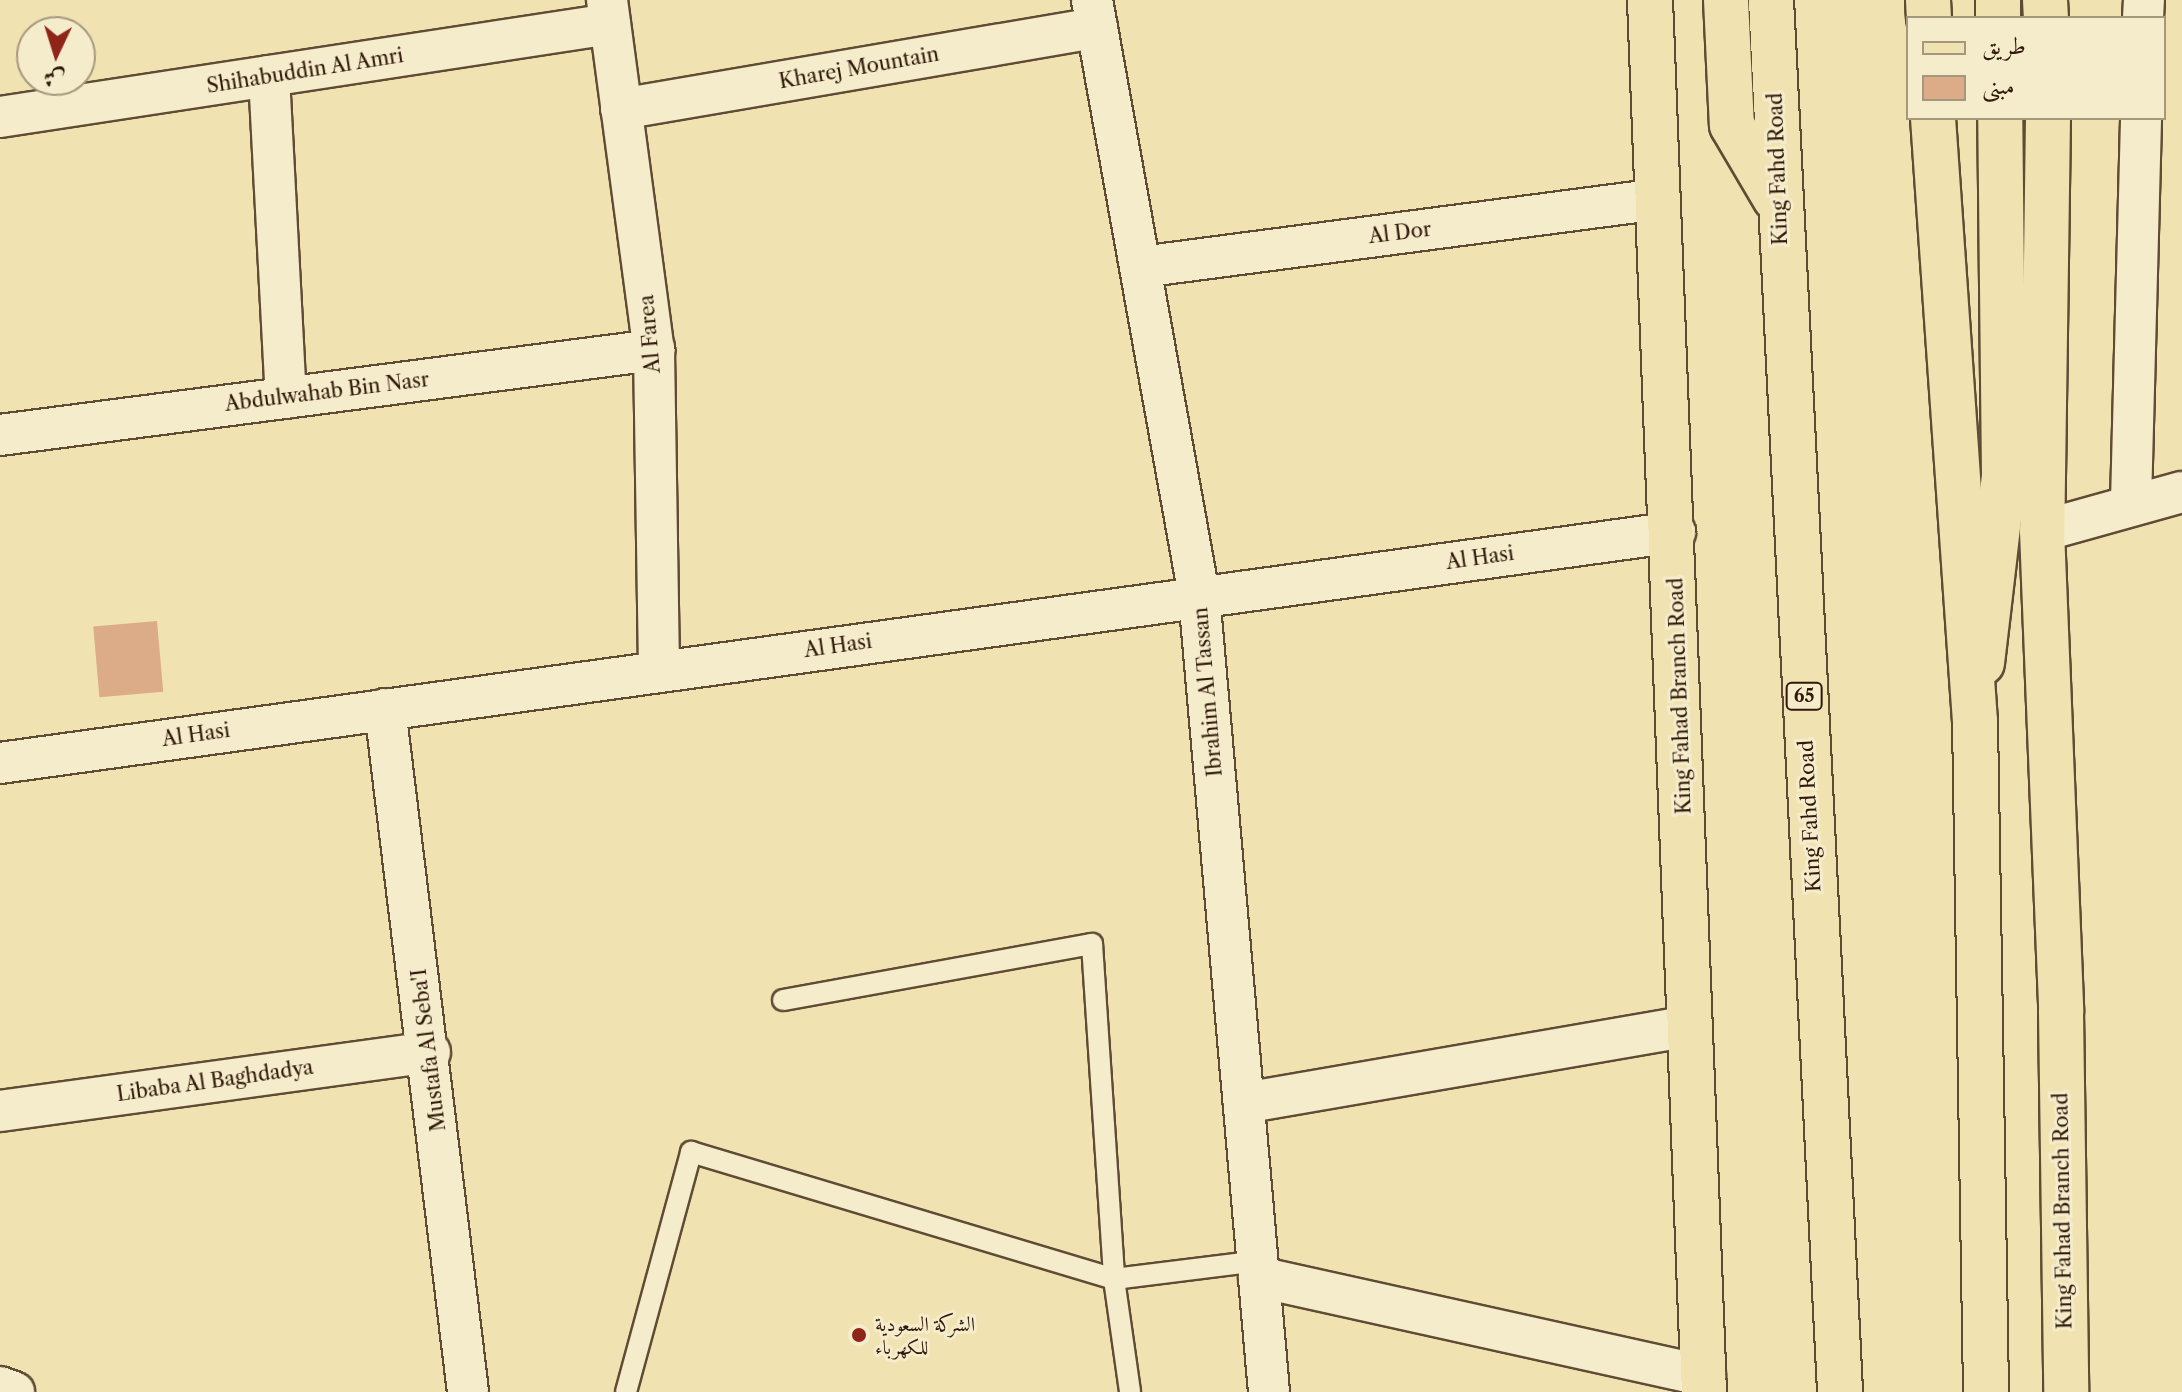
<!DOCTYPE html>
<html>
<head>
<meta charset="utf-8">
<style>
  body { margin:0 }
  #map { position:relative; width:2182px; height:1392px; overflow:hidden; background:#f0e2b1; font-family:"Libre Caslon Text",Amiri,serif }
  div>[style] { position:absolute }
  .building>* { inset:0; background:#dcab88; transform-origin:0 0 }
  .roads { filter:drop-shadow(2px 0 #604b34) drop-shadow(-2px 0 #604b34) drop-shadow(0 2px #604b34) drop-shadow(0 -2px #604b34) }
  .lane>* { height:20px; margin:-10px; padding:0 10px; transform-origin:10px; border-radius:10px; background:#f5eccc }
  .street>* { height:40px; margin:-20px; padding:0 20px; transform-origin:20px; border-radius:20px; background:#f5eccc }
  .primary>* { height:44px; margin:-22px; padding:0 22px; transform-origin:22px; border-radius:22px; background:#f0e2b1 }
  .highway>* { height:44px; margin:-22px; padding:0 22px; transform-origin:22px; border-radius:22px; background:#f0e2b1 }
  .dots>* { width:22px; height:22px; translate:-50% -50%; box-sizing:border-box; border:4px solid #f5eccc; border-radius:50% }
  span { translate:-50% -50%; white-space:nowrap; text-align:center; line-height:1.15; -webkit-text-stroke:6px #f5eccc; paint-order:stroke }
  .shield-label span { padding:2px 6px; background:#f5eccc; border:2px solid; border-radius:6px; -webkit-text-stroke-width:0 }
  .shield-label { font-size:18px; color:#30190a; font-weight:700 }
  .street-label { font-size:20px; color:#30190a }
  .poi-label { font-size:20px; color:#30190a }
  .left { translate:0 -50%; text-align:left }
  .legend { position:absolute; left:1906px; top:16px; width:260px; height:104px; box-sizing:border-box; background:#f5eccc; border:2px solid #a6987e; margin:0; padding:10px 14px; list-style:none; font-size:24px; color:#30190a }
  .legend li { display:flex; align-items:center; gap:16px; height:40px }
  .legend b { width:40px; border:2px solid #a6987e }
  .north { position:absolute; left:16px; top:16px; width:80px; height:80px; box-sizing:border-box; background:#f5eccc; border:2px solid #a6987e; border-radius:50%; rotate:184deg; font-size:22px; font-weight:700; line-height:32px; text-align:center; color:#30190a }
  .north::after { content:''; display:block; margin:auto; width:28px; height:36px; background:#8f2418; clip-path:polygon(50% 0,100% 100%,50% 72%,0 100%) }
</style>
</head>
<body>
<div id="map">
  <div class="building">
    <div style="left:157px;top:621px;width:71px;height:64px;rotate:85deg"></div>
  </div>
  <div class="roads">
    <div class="lane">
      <div style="left:783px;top:1000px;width:314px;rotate:-10.3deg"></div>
      <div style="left:1092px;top:944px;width:336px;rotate:86.2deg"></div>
      <div style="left:1114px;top:1279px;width:145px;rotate:-7.1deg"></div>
      <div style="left:626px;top:1392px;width:249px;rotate:-74.8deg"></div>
      <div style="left:691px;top:1152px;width:442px;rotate:16.7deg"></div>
      <div style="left:1114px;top:1279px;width:114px;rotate:81.9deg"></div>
    </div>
    <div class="street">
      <div style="left:607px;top:0;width:353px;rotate:82.4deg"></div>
      <div style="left:654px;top:350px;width:321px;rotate:89.1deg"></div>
      <div style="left:1092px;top:0;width:605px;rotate:79.81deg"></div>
      <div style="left:1199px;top:595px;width:800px;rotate:84.98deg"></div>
      <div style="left:2143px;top:18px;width:18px;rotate:-87deg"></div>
      <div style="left:269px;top:76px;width:322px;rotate:87deg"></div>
      <div style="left:621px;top:109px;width:483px;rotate:-9.7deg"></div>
      <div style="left:0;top:117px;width:617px;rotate:-8.67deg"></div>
      <div style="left:1141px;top:267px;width:522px;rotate:-7.48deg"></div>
      <div style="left:0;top:435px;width:660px;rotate:-7.41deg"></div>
      <div style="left:2131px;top:502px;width:384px;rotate:-88.5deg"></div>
      <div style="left:2042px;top:531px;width:145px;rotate:-15.6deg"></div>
      <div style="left:385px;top:709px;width:688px;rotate:83.07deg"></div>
      <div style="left:0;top:763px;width:1691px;rotate:-7.85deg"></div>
      <div style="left:1244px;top:1103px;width:453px;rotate:-9.8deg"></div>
      <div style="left:0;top:1111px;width:434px;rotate:-7.8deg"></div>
      <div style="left:1259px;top:1277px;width:457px;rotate:12.5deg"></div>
      <div style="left:0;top:1387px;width:15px;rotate:20deg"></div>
    </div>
    <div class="primary">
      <div style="left:1650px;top:0;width:1393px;rotate:87.78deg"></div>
      <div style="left:1998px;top:0;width:18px;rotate:90deg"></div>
      <div style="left:2045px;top:0;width:18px;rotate:87deg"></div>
      <div style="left:2048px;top:118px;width:413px;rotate:90.8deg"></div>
      <div style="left:2042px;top:531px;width:481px;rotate:87.7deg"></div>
      <div style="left:2061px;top:1012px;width:380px;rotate:89.2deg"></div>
      <div style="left:1982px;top:663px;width:188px;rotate:-83.3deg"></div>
      <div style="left:2004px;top:476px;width:358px;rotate:-90.6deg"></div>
    </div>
    <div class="highway">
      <div style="left:1726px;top:0;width:125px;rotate:87.3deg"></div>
      <div style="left:1732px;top:125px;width:85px;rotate:59.5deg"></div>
      <div style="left:1771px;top:0;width:1394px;rotate:87.16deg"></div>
      <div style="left:1928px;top:0;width:18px;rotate:87deg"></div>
      <div style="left:1933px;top:118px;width:604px;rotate:86.02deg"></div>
      <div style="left:1975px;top:721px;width:671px;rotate:89.06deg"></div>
    </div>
  </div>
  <div class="dots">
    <div style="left:859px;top:1335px;background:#8f2418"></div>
  </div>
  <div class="shield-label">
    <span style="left:1804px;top:696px">65</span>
  </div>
  <div class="street-label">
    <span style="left:859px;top:68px;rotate:-10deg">Kharej Mountain</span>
    <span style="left:305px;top:71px;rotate:-9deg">Shihabuddin Al Amri</span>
    <span style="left:1778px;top:169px;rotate:-92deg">King Fahd Road</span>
    <span style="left:1400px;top:233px;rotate:-7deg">Al Dor</span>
    <span style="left:650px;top:334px;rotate:-95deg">Al Farea</span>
    <span style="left:327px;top:392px;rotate:-7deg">Abdulwahab Bin Nasr</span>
    <span style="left:1480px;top:558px;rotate:-8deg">Al Hasi</span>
    <span style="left:838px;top:646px;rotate:-8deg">Al Hasi</span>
    <span style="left:1208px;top:692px;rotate:-95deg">Ibrahim Al Tassan</span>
    <span style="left:1680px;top:696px;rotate:-92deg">King Fahad Branch Road</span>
    <span style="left:196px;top:735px;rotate:-8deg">Al Hasi</span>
    <span style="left:1810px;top:816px;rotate:-93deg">King Fahd Road</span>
    <span style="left:429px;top:1050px;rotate:-97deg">Mustafa Al Seba'I</span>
    <span style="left:215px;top:1081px;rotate:-8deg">Libaba Al Baghdadya</span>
    <span style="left:2063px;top:1211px;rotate:-91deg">King Fahad Branch Road</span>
  </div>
  <div class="poi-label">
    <span class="left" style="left:875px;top:1336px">الشركة السعودية<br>للكهرباء</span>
  </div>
  <ul class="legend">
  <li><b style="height:10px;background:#f0e2b1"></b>طريق</li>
  <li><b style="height:22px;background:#dcab88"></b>مبنى</li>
  </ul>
  <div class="north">ش</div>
</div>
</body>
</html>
